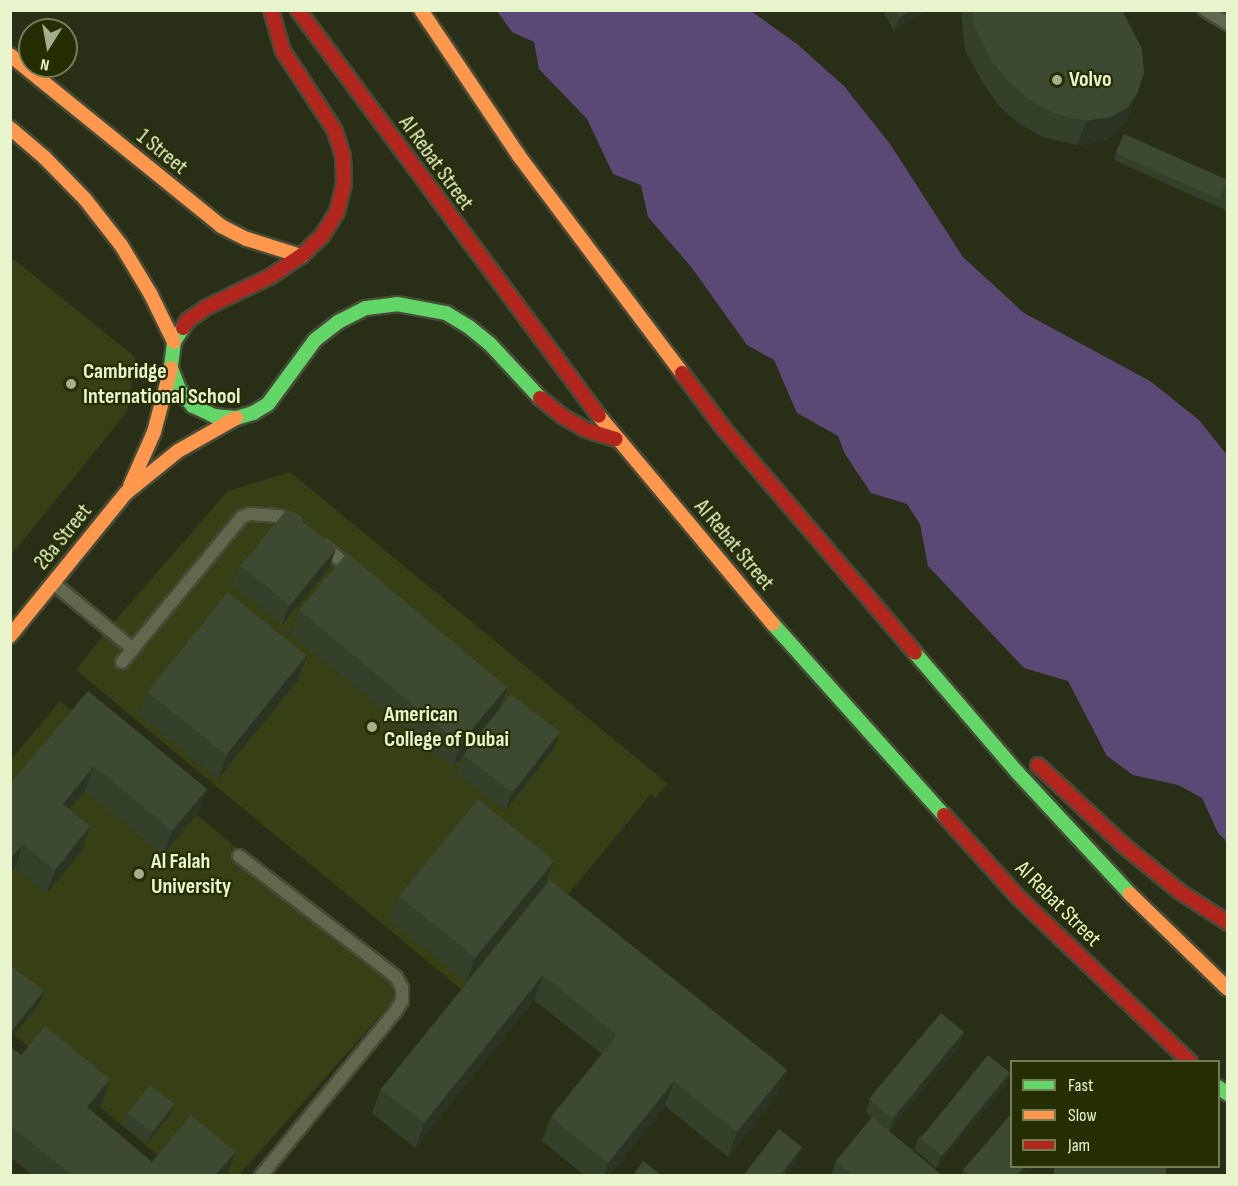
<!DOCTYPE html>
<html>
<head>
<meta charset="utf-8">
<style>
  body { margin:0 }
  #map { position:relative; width:1238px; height:1186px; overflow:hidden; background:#292f17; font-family:"Sofia Sans Condensed",sans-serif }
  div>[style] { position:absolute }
  .built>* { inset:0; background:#364014 }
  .green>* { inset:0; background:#5a4974 }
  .roads { filter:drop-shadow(2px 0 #464b37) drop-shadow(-2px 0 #464b37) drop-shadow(0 2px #464b37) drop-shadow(0 -2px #464b37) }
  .lane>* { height:12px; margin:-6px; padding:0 6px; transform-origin:6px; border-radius:6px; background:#61684d }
  .fast>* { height:14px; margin:-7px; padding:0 7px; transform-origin:7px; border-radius:7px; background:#63d668 }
  .slow>* { height:14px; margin:-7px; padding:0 7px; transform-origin:7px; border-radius:7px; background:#ff974d }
  .jam>* { height:14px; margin:-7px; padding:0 7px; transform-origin:7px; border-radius:7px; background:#b3261e }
  .wall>* { inset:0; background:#34402a }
  .shaded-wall>* { inset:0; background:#2b3422 }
  .building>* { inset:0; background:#3d4a31; transform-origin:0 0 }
  .dots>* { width:16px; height:16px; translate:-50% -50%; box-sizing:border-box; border:3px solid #252e02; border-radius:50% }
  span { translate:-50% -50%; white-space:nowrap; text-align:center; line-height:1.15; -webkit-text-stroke:4.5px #252e02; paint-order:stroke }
  .poi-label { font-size:22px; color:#e8f4cc; font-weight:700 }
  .left { translate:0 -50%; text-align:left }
  .street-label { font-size:22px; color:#e8f4cc }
  .frame { position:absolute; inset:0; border:12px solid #e8f4cc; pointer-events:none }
  .legend { position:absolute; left:1010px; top:1060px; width:210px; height:108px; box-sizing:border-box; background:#252e02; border:2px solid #737d53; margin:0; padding:8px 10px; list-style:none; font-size:18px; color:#e8f4cc }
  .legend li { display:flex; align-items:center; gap:12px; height:30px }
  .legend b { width:30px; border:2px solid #737d53 }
  .north { position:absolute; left:18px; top:18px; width:60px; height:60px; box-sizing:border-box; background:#252e02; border:2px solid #737d53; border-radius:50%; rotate:191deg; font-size:16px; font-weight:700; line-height:24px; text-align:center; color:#e8f4cc }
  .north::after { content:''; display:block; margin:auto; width:21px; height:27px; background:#a5af8d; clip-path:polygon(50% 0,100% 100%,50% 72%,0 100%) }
</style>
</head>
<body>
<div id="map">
  <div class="built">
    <div style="clip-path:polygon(11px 257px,135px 357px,127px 412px,11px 555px)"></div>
    <div style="clip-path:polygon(290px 472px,668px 784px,655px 798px,651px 794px,478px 1003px,76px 670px,108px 629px,228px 491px)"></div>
    <div style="clip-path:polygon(60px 701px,405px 988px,239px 1175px,181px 1175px,11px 1032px,11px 760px)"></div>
  </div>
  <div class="green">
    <div style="clip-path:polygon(497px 11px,751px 11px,797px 44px,844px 86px,890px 144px,963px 257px,1024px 313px,1150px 381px,1199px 420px,1227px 455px,1227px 842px,1218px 833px,1202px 798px,1178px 785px,1133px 775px,1107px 756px,1068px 681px,1024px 668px,928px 566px,920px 524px,907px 504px,871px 493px,845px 454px,838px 436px,797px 413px,774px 360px,747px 345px,692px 268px,648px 217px,641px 185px,613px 174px,587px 119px,539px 69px,534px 42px,512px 32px)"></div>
  </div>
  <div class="roads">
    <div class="lane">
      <div style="left:1205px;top:10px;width:27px;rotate:31deg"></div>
      <div style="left:323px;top:546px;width:40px;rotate:39deg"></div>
      <div style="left:53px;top:583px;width:104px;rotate:39.5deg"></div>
      <div style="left:122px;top:662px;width:188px;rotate:-50.4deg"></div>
      <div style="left:242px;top:517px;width:9px;rotate:-21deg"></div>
      <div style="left:250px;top:514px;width:29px;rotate:4deg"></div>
      <div style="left:279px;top:516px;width:17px;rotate:24deg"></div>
      <div style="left:239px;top:856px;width:198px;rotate:37.6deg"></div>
      <div style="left:396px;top:977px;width:13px;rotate:61deg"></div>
      <div style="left:402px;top:988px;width:13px;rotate:90deg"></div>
      <div style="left:402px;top:1001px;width:13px;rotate:122deg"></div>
      <div style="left:395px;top:1012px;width:212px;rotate:129.3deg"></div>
    </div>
    <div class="fast">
      <div style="left:183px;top:328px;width:17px;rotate:123deg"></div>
      <div style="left:174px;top:342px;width:26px;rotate:97deg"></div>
      <div style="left:171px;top:368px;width:22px;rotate:69deg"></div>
      <div style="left:179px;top:389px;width:22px;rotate:51deg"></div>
      <div style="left:193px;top:406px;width:23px;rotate:25deg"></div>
      <div style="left:214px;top:416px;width:22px;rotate:5deg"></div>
      <div style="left:236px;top:418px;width:18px;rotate:-16deg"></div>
      <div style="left:253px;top:413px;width:17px;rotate:-31deg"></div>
      <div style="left:268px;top:404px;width:79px;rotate:-53.7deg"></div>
      <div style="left:315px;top:340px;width:29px;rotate:-38deg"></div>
      <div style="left:338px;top:322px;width:31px;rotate:-27deg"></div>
      <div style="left:366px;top:308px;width:31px;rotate:-7deg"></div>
      <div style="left:397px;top:304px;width:50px;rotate:10.4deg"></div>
      <div style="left:446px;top:313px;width:27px;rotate:31deg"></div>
      <div style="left:469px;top:327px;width:27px;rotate:39deg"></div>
      <div style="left:490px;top:344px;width:74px;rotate:47.2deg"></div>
      <div style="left:773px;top:624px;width:256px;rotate:48.2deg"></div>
      <div style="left:915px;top:653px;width:157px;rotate:49.4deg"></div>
      <div style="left:1017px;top:772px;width:166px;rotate:47.2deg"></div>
      <div style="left:1218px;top:1087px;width:12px;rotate:35deg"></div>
    </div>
    <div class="slow">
      <div style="left:421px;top:10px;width:176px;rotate:56.1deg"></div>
      <div style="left:519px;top:156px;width:271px;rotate:53.1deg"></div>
      <div style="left:10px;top:55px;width:272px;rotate:39deg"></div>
      <div style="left:221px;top:226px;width:29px;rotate:27deg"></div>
      <div style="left:247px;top:239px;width:57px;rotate:17.5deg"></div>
      <div style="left:10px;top:128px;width:46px;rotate:40.6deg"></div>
      <div style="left:45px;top:158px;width:57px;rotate:45.7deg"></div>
      <div style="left:85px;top:199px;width:58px;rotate:52deg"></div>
      <div style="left:121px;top:245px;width:58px;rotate:59deg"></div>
      <div style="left:151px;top:295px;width:52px;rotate:63.9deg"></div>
      <div style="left:599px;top:416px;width:271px;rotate:50.1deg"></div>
      <div style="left:130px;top:486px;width:59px;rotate:-66deg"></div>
      <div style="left:154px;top:432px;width:66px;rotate:-75.1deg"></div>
      <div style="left:10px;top:636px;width:184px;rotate:-51deg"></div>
      <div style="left:126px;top:493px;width:67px;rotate:-38.9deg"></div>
      <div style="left:178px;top:451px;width:67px;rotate:-29.6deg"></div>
      <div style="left:1130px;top:894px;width:136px;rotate:44.1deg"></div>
    </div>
    <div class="jam">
      <div style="left:298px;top:10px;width:505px;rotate:53.45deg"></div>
      <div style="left:183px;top:328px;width:8px;rotate:-60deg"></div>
      <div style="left:187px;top:321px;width:24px;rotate:-35deg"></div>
      <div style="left:207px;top:307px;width:71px;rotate:-25.8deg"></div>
      <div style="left:271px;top:276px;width:36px;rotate:-34deg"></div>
      <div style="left:301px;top:256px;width:29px;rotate:-44deg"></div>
      <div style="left:322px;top:236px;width:28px;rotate:-58deg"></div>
      <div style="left:337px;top:212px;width:29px;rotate:-76deg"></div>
      <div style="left:344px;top:184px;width:28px;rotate:-92deg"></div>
      <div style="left:343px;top:156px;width:28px;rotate:-108deg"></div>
      <div style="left:334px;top:129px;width:93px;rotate:-123.2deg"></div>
      <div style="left:283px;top:51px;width:43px;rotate:-106.3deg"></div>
      <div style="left:682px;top:373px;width:70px;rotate:53.1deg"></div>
      <div style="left:724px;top:429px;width:294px;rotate:49.5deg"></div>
      <div style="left:540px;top:398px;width:28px;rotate:39deg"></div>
      <div style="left:562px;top:416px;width:28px;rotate:30deg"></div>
      <div style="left:586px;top:430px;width:31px;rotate:17deg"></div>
      <div style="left:1038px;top:765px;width:115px;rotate:43.2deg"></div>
      <div style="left:1122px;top:844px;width:74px;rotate:39.5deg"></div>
      <div style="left:1179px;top:891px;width:59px;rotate:33.1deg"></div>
      <div style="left:944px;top:815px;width:112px;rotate:47.9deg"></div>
      <div style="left:1019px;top:898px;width:237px;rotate:43.8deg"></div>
    </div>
  </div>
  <div class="wall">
    <div style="clip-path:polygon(882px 10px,928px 10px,894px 31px)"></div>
    <div style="clip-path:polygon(961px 10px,1122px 10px,1128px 119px,1118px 132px,1102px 142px,1077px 145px,1043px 137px,1018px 123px,1000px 107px,984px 85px,965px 50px)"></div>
    <div style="clip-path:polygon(1116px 153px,1227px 180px,1227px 211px,1114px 160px)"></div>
    <div style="clip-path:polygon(240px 565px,329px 568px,282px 625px,233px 584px)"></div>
    <div style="clip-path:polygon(300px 610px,508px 686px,501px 707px,553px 750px,505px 811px,457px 774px,464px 755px,480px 734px,453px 767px,291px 634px)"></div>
    <div style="clip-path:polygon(307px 655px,298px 680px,218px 779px,139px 715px,147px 691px)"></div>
    <div style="clip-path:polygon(88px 691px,207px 789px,198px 813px,163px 855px,85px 791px,70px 809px,90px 826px,82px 851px,46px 894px,15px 868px,10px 873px)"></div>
    <div style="clip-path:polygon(554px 861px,545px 885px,466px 982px,390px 921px,399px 896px)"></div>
    <div style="clip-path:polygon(550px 880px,787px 1070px,778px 1094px,728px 1157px,665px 1106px,609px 1176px,585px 1176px,542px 1141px,551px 1117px,602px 1054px,534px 1000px,415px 1148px,372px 1113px,381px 1089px)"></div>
    <div style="clip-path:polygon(960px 1045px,889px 1131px,943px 1176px,831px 1176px,836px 1161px,872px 1118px,866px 1112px,870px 1100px)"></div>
    <div style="clip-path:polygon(10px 1047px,21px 1055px,102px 1104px,94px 1113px,152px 1162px,227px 1176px,34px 1176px,10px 1157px)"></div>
    <div style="clip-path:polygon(1010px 1073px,1005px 1086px,936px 1168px,914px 1149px,919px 1137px)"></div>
    <div style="clip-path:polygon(174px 1104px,169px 1116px,147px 1144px,123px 1125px,128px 1113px)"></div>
    <div style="clip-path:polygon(1011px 1167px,1033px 1167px,1026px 1176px,961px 1176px,964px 1169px)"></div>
  </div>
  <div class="shaded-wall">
    <div style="clip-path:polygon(911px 10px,928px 10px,894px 31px,899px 18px)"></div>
    <div style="clip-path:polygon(1137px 94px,1128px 119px,1118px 132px,1102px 142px,1077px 145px,1086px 121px)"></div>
    <div style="clip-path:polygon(336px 549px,329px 568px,282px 625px,289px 606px)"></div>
    <div style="clip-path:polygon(307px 655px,298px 680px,218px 779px,227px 754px)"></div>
    <div style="clip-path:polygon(508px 686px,499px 711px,453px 767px,461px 743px)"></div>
    <div style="clip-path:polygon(560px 732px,553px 750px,505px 811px,512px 792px)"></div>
    <div style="clip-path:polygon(94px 766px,85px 791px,54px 828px,63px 804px)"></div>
    <div style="clip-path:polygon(207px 789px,198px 813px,163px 855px,172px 831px)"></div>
    <div style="clip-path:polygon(90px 826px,82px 851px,46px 894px,55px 870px)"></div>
    <div style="clip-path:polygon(23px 844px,15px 868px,10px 873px,10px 859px)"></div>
    <div style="clip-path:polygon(554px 861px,545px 885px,466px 982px,475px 957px)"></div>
    <div style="clip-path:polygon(543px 975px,534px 1000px,415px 1148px,424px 1123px)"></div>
    <div style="clip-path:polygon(44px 991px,39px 1004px,10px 1040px,10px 1033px)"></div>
    <div style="clip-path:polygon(964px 1032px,960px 1045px,889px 1131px,894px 1118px)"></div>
    <div style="clip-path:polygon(787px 1070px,778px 1094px,728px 1157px,737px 1132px)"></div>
    <div style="clip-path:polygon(1010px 1073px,1005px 1086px,936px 1168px,941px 1156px)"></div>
    <div style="clip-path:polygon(110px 1079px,102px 1104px,78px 1132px,87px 1107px)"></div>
    <div style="clip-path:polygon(674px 1081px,665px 1106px,609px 1176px,604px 1176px,608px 1163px)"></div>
    <div style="clip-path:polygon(174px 1104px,169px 1116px,147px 1144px,152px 1132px)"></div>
    <div style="clip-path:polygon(802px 1147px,798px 1160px,786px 1176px,780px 1176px)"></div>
    <div style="clip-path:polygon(236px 1152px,227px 1176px,214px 1176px)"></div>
    <div style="clip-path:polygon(1024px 1167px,1033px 1167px,1026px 1176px,1016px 1176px)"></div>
  </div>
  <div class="building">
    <div style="clip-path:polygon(895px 10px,911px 10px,899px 18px)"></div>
    <div style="clip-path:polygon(972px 10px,1122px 10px,1142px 49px,1144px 73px,1137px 94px,1127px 108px,1111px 117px,1086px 121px,1052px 113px,1027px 98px,1009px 82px,992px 61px,974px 25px)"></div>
    <div style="left:1124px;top:134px;width:113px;height:21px;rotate:24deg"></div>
    <div style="left:287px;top:509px;width:63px;height:73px;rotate:39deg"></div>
    <div style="left:347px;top:553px;width:209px;height:74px;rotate:40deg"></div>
    <div style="left:228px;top:592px;width:101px;height:128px;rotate:39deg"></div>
    <div style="clip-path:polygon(88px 691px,207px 789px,172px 831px,94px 766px,63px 804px,90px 826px,55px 870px,23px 844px,10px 859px,10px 784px)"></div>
    <div style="left:511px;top:694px;width:62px;height:77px;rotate:38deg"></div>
    <div style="left:478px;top:799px;width:98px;height:125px;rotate:39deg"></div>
    <div style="clip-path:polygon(550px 880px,787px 1070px,737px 1132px,674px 1081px,608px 1163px,551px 1117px,617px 1035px,543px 975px,424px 1123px,381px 1089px)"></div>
    <div style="clip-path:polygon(10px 965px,44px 991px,10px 1033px)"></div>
    <div style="left:941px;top:1013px;width:30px;height:112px;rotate:40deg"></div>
    <div style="clip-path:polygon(45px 1026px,110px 1079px,87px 1107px,152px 1162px,191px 1115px,236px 1152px,214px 1176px,73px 1176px,10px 1125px,10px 1047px,21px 1055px)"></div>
    <div style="left:988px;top:1055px;width:28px;height:107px;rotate:39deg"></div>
    <div style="left:150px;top:1085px;width:31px;height:36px;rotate:38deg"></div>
    <div style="clip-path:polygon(1011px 1114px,1011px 1167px,1024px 1167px,1016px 1176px,971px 1176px,964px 1169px)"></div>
    <div style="clip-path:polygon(872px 1117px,943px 1176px,853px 1176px,836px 1161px)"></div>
    <div style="clip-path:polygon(779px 1129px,802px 1147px,780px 1176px,743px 1176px)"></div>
    <div style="clip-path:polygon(643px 1161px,662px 1176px,633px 1176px)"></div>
    <div style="left:1054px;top:1167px;width:112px;height:11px"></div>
  </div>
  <div class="dots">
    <div style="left:1057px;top:80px;background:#a5af8d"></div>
    <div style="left:71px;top:384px;background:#a5af8d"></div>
    <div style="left:372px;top:727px;background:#a5af8d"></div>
    <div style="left:139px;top:874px;background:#a5af8d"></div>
  </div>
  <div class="poi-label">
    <span class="left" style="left:1069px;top:80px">Volvo</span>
    <span class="left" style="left:83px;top:384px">Cambridge<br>International School</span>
    <span class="left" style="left:384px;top:727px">American<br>College of Dubai</span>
    <span class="left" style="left:151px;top:874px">Al Falah<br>University</span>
  </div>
  <div class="street-label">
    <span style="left:162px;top:152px;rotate:39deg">1 Street</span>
    <span style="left:436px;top:163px;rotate:54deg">Al Rebat Street</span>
    <span style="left:63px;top:537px;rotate:-51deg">28a Street</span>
    <span style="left:734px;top:545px;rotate:50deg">Al Rebat Street</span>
    <span style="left:1058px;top:904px;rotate:45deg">Al Rebat Street</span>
  </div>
  <div class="frame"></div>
  <ul class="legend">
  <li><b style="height:8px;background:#63d668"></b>Fast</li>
  <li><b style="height:8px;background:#ff974d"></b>Slow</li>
  <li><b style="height:8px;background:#b3261e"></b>Jam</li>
  </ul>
  <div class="north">N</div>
</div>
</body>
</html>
